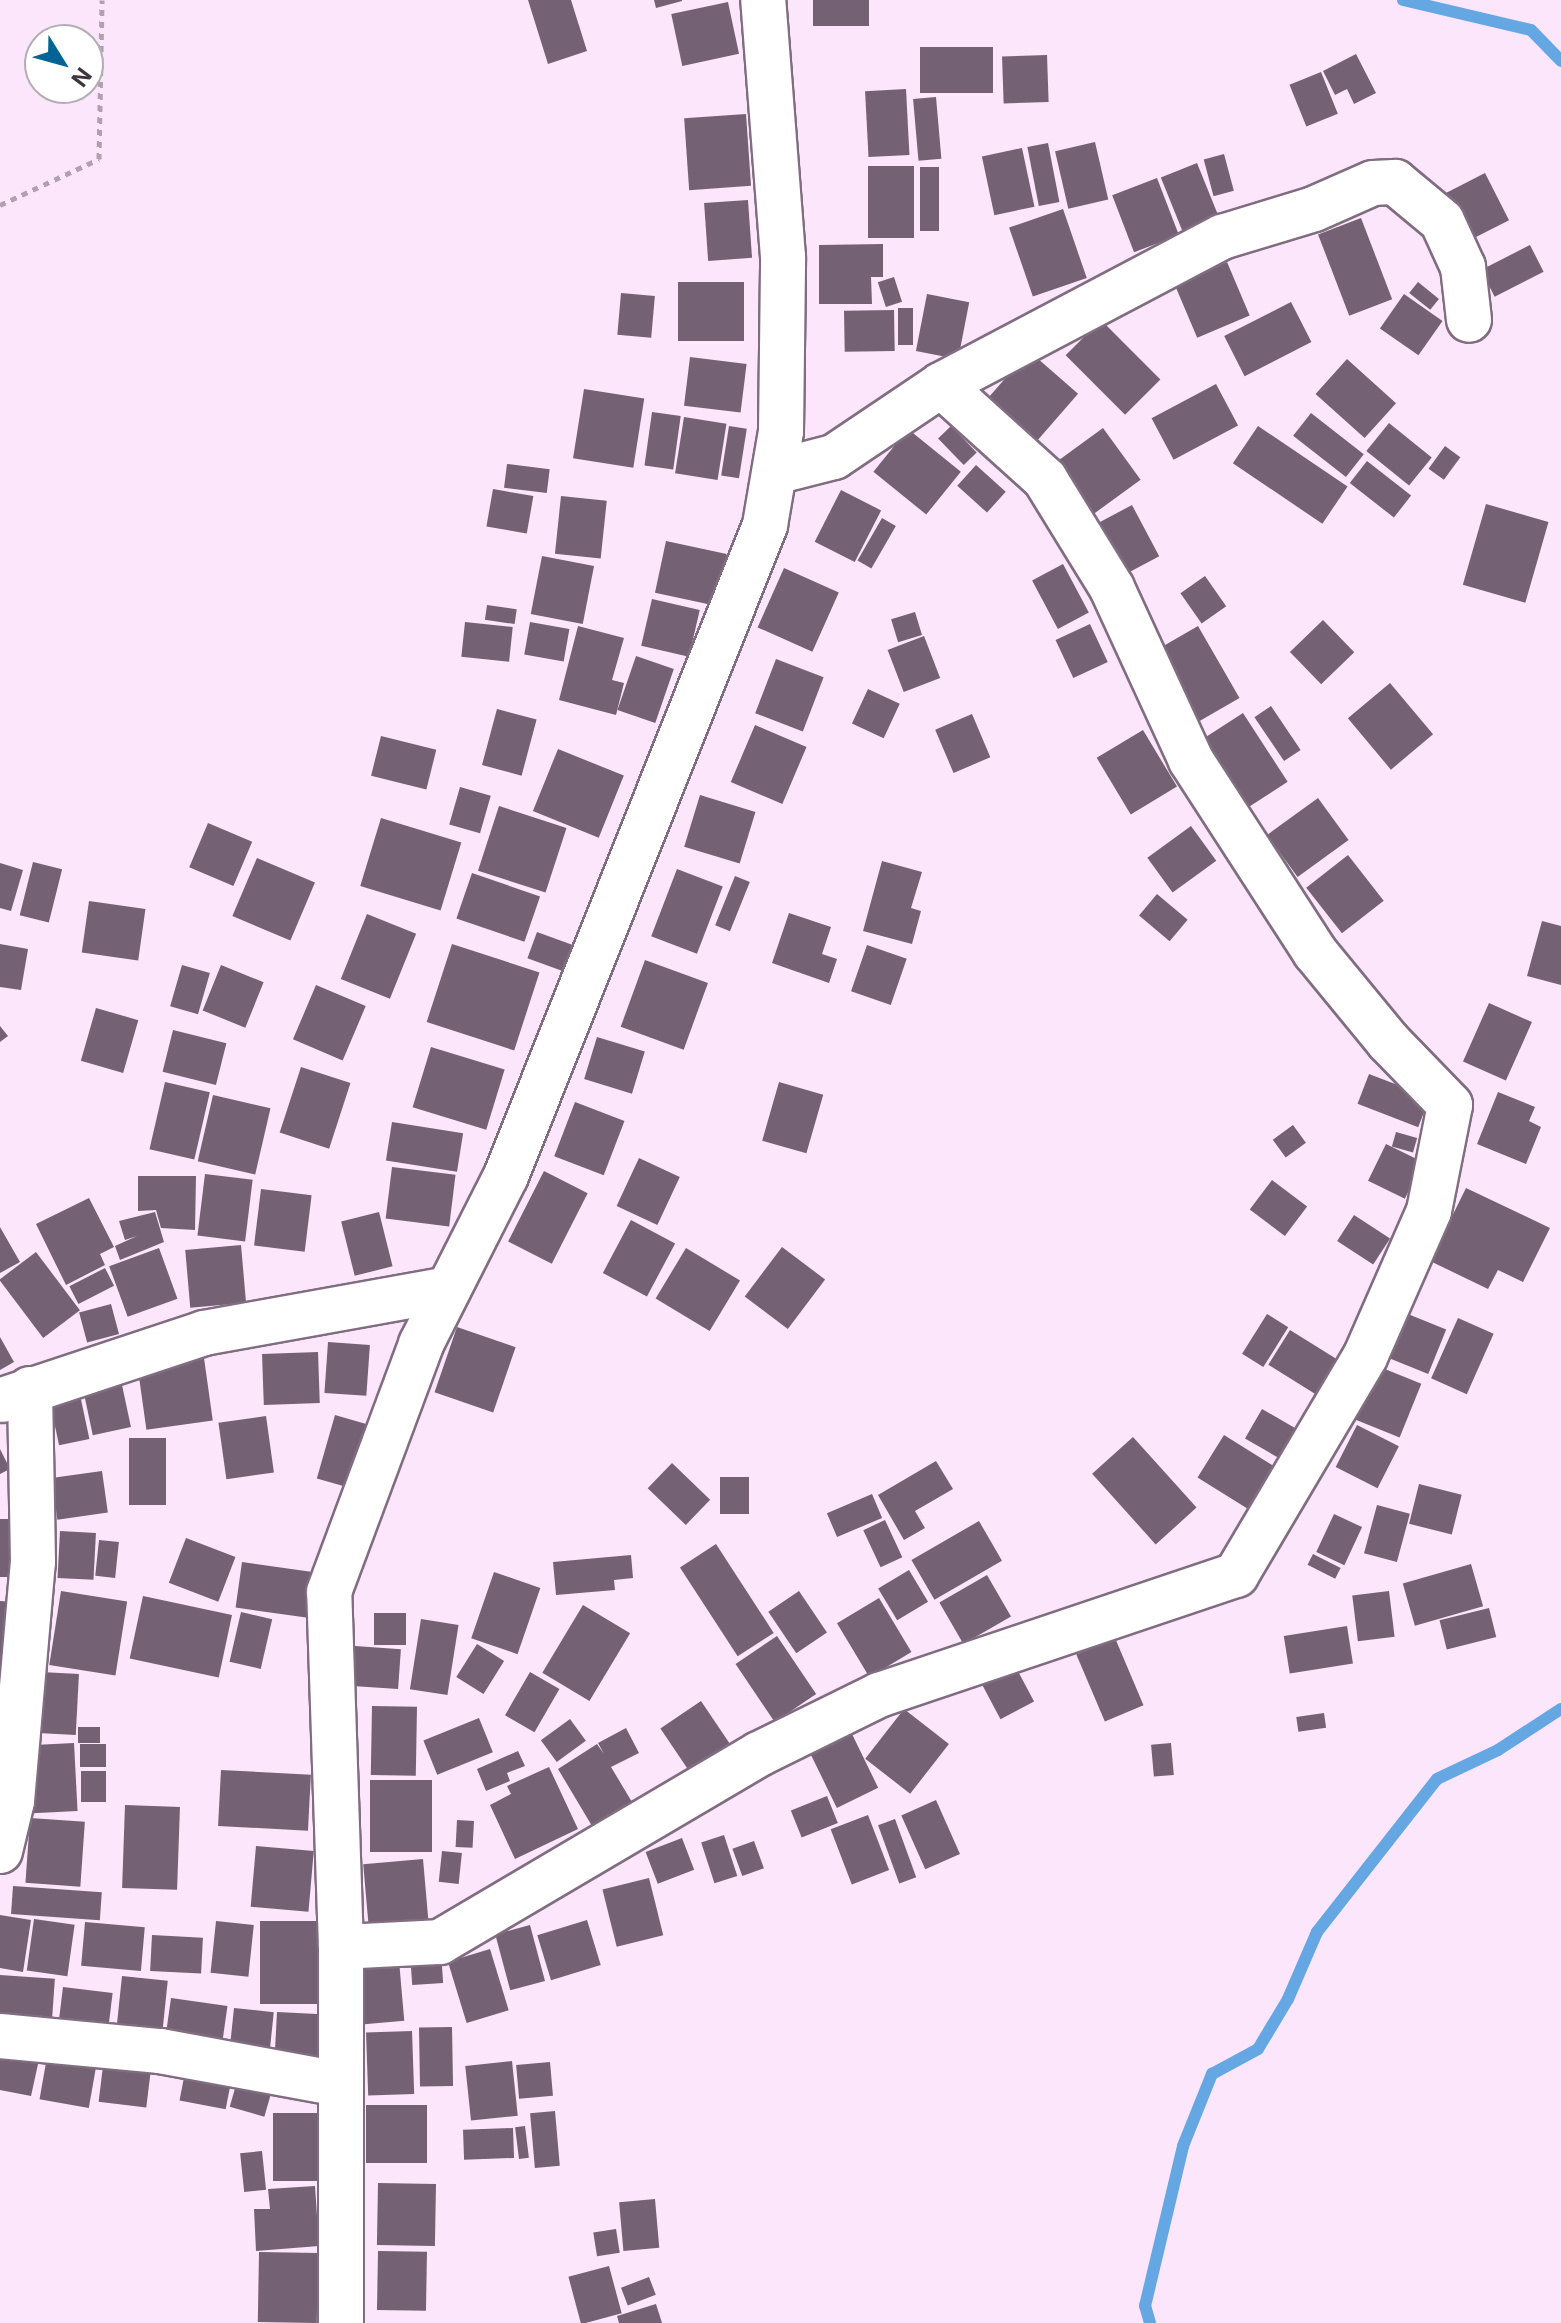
<!DOCTYPE html>
<html>
<head>
<meta charset="utf-8">
<style>
  body { margin:0 }
  #map { position:relative; width:1561px; height:2323px; overflow:hidden; background:#fce6fb; font-family:Inter,sans-serif }
  div>[style] { position:absolute }
  .stream>* { height:12px; margin:-6px; padding:0 6px; transform-origin:6px; border-radius:6px; background:#64a7e3 }
  .building>* { inset:0; background:#746174; transform-origin:0 0 }
  .path>* { height:5px; margin-top:-2.5px; transform-origin:0; background:repeating-linear-gradient(90deg,#b1a0b1 0 6px,transparent 0 12px) }
  .roads { filter:drop-shadow(2px 0 #806d80) drop-shadow(-2px 0 #806d80) drop-shadow(0 2px #806d80) drop-shadow(0 -2px #806d80) }
  .street>* { height:44px; margin:-22px; padding:0 22px; transform-origin:22px; border-radius:22px; background:#fff }
  span { translate:-50% -50%; white-space:nowrap; text-align:center; line-height:1.15; -webkit-text-stroke:8px #fff; paint-order:stroke }
  .north { position:absolute; left:24px; top:24px; width:80px; height:80px; box-sizing:border-box; background:#fff; border:2px solid #b2aeb2; border-radius:50%; rotate:127deg; font-size:22px; font-weight:700; line-height:32px; text-align:center; color:#3e353e }
  .north::after { content:''; display:block; margin:auto; width:28px; height:36px; background:#006594; clip-path:polygon(50% 0,100% 100%,50% 72%,0 100%) }
</style>
</head>
<body>
<div id="map">
  <div class="stream">
    <div style="left:1403px;top:0;width:131px;rotate:13.2deg"></div>
    <div style="left:1531px;top:30px;width:43px;rotate:45.9deg"></div>
    <div style="left:1150px;top:2323px;width:18px;rotate:-106deg"></div>
    <div style="left:1145px;top:2306px;width:164px;rotate:-76.6deg"></div>
    <div style="left:1183px;top:2146px;width:78px;rotate:-68.1deg"></div>
    <div style="left:1212px;top:2074px;width:52px;rotate:-28.5deg"></div>
    <div style="left:1258px;top:2049px;width:58px;rotate:-59deg"></div>
    <div style="left:1288px;top:1999px;width:73px;rotate:-66.6deg"></div>
    <div style="left:1317px;top:1932px;width:194px;rotate:-51.9deg"></div>
    <div style="left:1437px;top:1779px;width:68px;rotate:-25.4deg"></div>
    <div style="left:1498px;top:1750px;width:75px;rotate:-33.1deg"></div>
  </div>
  <div class="building">
    <div style="clip-path:polygon(528px 0,571px 0,587px 51px,548px 64px)"></div>
    <div style="clip-path:polygon(654px 0,682px 0,682px 1px,656px 8px)"></div>
    <div style="left:813px;top:0;width:56px;height:26px"></div>
    <div style="left:728px;top:2px;width:53px;height:58px;rotate:78deg"></div>
    <div style="left:993px;top:47px;width:46px;height:73px;rotate:90deg"></div>
    <div style="clip-path:polygon(1356px 54px,1376px 93px,1354px 104px,1347px 89px,1335px 95px,1323px 71px)"></div>
    <div style="left:1047px;top:55px;width:47px;height:45px;rotate:88deg"></div>
    <div style="left:1321px;top:72px;width:45px;height:34px;rotate:68deg"></div>
    <div style="left:906px;top:89px;width:66px;height:41px;rotate:87deg"></div>
    <div style="left:936px;top:97px;width:62px;height:23px;rotate:85deg"></div>
    <div style="left:746px;top:114px;width:72px;height:62px;rotate:86deg"></div>
    <div style="left:1095px;top:142px;width:59px;height:41px;rotate:77deg"></div>
    <div style="left:1048px;top:143px;width:60px;height:21px;rotate:79deg"></div>
    <div style="left:1022px;top:148px;width:60px;height:41px;rotate:78deg"></div>
    <div style="left:1224px;top:154px;width:38px;height:21px;rotate:75deg"></div>
    <div style="left:1197px;top:163px;width:57px;height:39px;rotate:68deg"></div>
    <div style="left:868px;top:166px;width:46px;height:72px"></div>
    <div style="left:920px;top:167px;width:19px;height:64px"></div>
    <div style="left:1485px;top:173px;width:53px;height:46px;rotate:63deg"></div>
    <div style="left:1157px;top:178px;width:61px;height:48px;rotate:69deg"></div>
    <div style="left:748px;top:200px;width:58px;height:44px;rotate:86deg"></div>
    <div style="left:1063px;top:209px;width:73px;height:57px;rotate:71deg"></div>
    <div style="left:1361px;top:218px;width:87px;height:46px;rotate:69deg"></div>
    <div style="clip-path:polygon(883px 244px,883px 277px,871px 277px,872px 304px,819px 304px,819px 245px)"></div>
    <div style="left:1530px;top:245px;width:30px;height:55px;rotate:63deg"></div>
    <div style="left:1227px;top:262px;width:58px;height:57px;rotate:67deg"></div>
    <div style="left:894px;top:277px;width:26px;height:17px;rotate:72deg"></div>
    <div style="left:678px;top:282px;width:66px;height:59px"></div>
    <div style="left:1418px;top:282px;width:27px;height:14px;rotate:39deg"></div>
    <div style="left:621px;top:293px;width:34px;height:42px;rotate:5deg"></div>
    <div style="left:927px;top:294px;width:43px;height:58px;rotate:11deg"></div>
    <div style="left:1404px;top:294px;width:47px;height:42px;rotate:35deg"></div>
    <div style="left:1291px;top:302px;width:45px;height:75px;rotate:63deg"></div>
    <div style="left:898px;top:308px;width:15px;height:37px"></div>
    <div style="left:894px;top:310px;width:41px;height:50px;rotate:89deg"></div>
    <div style="left:1101px;top:320px;width:84px;height:50px;rotate:45deg"></div>
    <div style="left:1029px;top:351px;width:65px;height:62px;rotate:41deg"></div>
    <div style="left:690px;top:357px;width:57px;height:49px;rotate:7deg"></div>
    <div style="left:1347px;top:359px;width:66px;height:47px;rotate:42deg"></div>
    <div style="left:1216px;top:384px;width:47px;height:73px;rotate:62deg"></div>
    <div style="left:584px;top:389px;width:61px;height:70px;rotate:9deg"></div>
    <div style="left:652px;top:412px;width:29px;height:54px;rotate:8deg"></div>
    <div style="left:1311px;top:413px;width:67px;height:29px;rotate:38deg"></div>
    <div style="left:684px;top:417px;width:43px;height:57px;rotate:9deg"></div>
    <div style="left:1389px;top:423px;width:55px;height:36px;rotate:39deg"></div>
    <div style="left:729px;top:426px;width:18px;height:50px;rotate:9deg"></div>
    <div style="left:951px;top:426px;width:37px;height:18px;rotate:46deg"></div>
    <div style="left:1258px;top:426px;width:108px;height:45px;rotate:34deg"></div>
    <div style="left:1103px;top:428px;width:64px;height:59px;rotate:54deg"></div>
    <div style="left:908px;top:429px;width:68px;height:55px;rotate:39deg"></div>
    <div style="left:1445px;top:446px;width:19px;height:28px;rotate:36deg"></div>
    <div style="left:1367px;top:461px;width:56px;height:28px;rotate:38deg"></div>
    <div style="left:507px;top:464px;width:43px;height:24px;rotate:7deg"></div>
    <div style="left:976px;top:465px;width:40px;height:28px;rotate:42deg"></div>
    <div style="left:493px;top:489px;width:41px;height:38px;rotate:10deg"></div>
    <div style="left:841px;top:490px;width:45px;height:58px;rotate:27deg"></div>
    <div style="left:561px;top:496px;width:46px;height:58px;rotate:6deg"></div>
    <div style="left:1486px;top:504px;width:65px;height:84px;rotate:16deg"></div>
    <div style="left:1132px;top:505px;width:58px;height:40px;rotate:62deg"></div>
    <div style="left:882px;top:518px;width:16px;height:49px;rotate:30deg"></div>
    <div style="left:666px;top:541px;width:62px;height:53px;rotate:12deg"></div>
    <div style="left:542px;top:556px;width:53px;height:59px;rotate:11deg"></div>
    <div style="left:1063px;top:564px;width:55px;height:35px;rotate:62deg"></div>
    <div style="left:784px;top:568px;width:60px;height:65px;rotate:24deg"></div>
    <div style="left:1205px;top:576px;width:37px;height:30px;rotate:55deg"></div>
    <div style="left:652px;top:599px;width:49px;height:48px;rotate:13deg"></div>
    <div style="left:487px;top:605px;width:30px;height:15px;rotate:8deg"></div>
    <div style="left:915px;top:612px;width:24px;height:25px;rotate:73deg"></div>
    <div style="left:1323px;top:620px;width:45px;height:46px;rotate:46deg"></div>
    <div style="left:465px;top:622px;width:48px;height:35px;rotate:6deg"></div>
    <div style="left:530px;top:622px;width:40px;height:33px;rotate:10deg"></div>
    <div style="left:1090px;top:624px;width:42px;height:38px;rotate:65deg"></div>
    <div style="clip-path:polygon(578px 626px,624px 638px,612px 680px,624px 683px,616px 715px,559px 700px)"></div>
    <div style="left:1198px;top:626px;width:83px;height:48px;rotate:60deg"></div>
    <div style="left:924px;top:636px;width:45px;height:39px;rotate:69deg"></div>
    <div style="left:636px;top:656px;width:40px;height:57px;rotate:19deg"></div>
    <div style="left:776px;top:659px;width:51px;height:58px;rotate:21deg"></div>
    <div style="left:1390px;top:683px;width:67px;height:55px;rotate:50deg"></div>
    <div style="left:868px;top:689px;width:35px;height:38px;rotate:25deg"></div>
    <div style="left:1271px;top:706px;width:53px;height:20px;rotate:56deg"></div>
    <div style="left:497px;top:709px;width:41px;height:58px;rotate:15deg"></div>
    <div style="left:1243px;top:713px;width:82px;height:47px;rotate:57deg"></div>
    <div style="left:972px;top:714px;width:47px;height:40px;rotate:67deg"></div>
    <div style="left:755px;top:725px;width:56px;height:62px;rotate:23deg"></div>
    <div style="left:1143px;top:730px;width:66px;height:54px;rotate:59deg"></div>
    <div style="left:381px;top:736px;width:57px;height:41px;rotate:14deg"></div>
    <div style="left:558px;top:749px;width:71px;height:67px;rotate:22deg"></div>
    <div style="left:460px;top:787px;width:32px;height:39px;rotate:16deg"></div>
    <div style="left:700px;top:795px;width:58px;height:54px;rotate:17deg"></div>
    <div style="left:1318px;top:798px;width:52px;height:63px;rotate:54deg"></div>
    <div style="left:499px;top:806px;width:71px;height:68px;rotate:18deg"></div>
    <div style="left:381px;top:818px;width:84px;height:71px;rotate:17deg"></div>
    <div style="left:208px;top:823px;width:48px;height:48px;rotate:23deg"></div>
    <div style="left:1191px;top:826px;width:43px;height:54px;rotate:54deg"></div>
    <div style="left:1348px;top:855px;width:58px;height:53px;rotate:52deg"></div>
    <div style="left:257px;top:858px;width:63px;height:63px;rotate:23deg"></div>
    <div style="clip-path:polygon(882px 861px,922px 872px,911px 908px,921px 911px,912px 944px,863px 931px)"></div>
    <div style="left:33px;top:862px;width:30px;height:55px;rotate:14deg"></div>
    <div style="clip-path:polygon(0 863px,23px 870px,11px 911px,0 908px)"></div>
    <div style="left:677px;top:869px;width:49px;height:72px;rotate:21deg"></div>
    <div style="left:472px;top:873px;width:72px;height:48px;rotate:19deg"></div>
    <div style="left:735px;top:876px;width:16px;height:53px;rotate:22deg"></div>
    <div style="left:1157px;top:894px;width:40px;height:28px;rotate:40deg"></div>
    <div style="left:89px;top:901px;width:57px;height:52px;rotate:8deg"></div>
    <div style="clip-path:polygon(789px 913px,831px 927px,822px 954px,837px 959px,829px 983px,772px 963px)"></div>
    <div style="left:367px;top:914px;width:53px;height:70px;rotate:22deg"></div>
    <div style="clip-path:polygon(1542px 921px,1561px 926px,1561px 985px,1527px 976px)"></div>
    <div style="left:537px;top:932px;width:41px;height:28px;rotate:20deg"></div>
    <div style="clip-path:polygon(0 944px,28px 949px,21px 990px,0 987px)"></div>
    <div style="left:452px;top:944px;width:92px;height:82px;rotate:18deg"></div>
    <div style="left:867px;top:945px;width:42px;height:49px;rotate:19deg"></div>
    <div style="left:645px;top:960px;width:67px;height:71px;rotate:20deg"></div>
    <div style="left:182px;top:965px;width:29px;height:43px;rotate:16deg"></div>
    <div style="left:221px;top:965px;width:46px;height:49px;rotate:22deg"></div>
    <div style="left:316px;top:985px;width:54px;height:59px;rotate:23deg"></div>
    <div style="left:1489px;top:1003px;width:47px;height:64px;rotate:24deg"></div>
    <div style="left:96px;top:1008px;width:44px;height:55px;rotate:16deg"></div>
    <div style="clip-path:polygon(0 1026px,8px 1036px,0 1042px)"></div>
    <div style="left:173px;top:1030px;width:55px;height:43px;rotate:14deg"></div>
    <div style="left:597px;top:1037px;width:50px;height:44px;rotate:17deg"></div>
    <div style="left:431px;top:1047px;width:77px;height:63px;rotate:17deg"></div>
    <div style="left:301px;top:1067px;width:52px;height:69px;rotate:18deg"></div>
    <div style="left:1369px;top:1074px;width:65px;height:32px;rotate:21deg"></div>
    <div style="left:165px;top:1082px;width:46px;height:69px;rotate:13deg"></div>
    <div style="left:779px;top:1082px;width:46px;height:61px;rotate:16deg"></div>
    <div style="clip-path:polygon(1498px 1092px,1535px 1107px,1529px 1121px,1541px 1127px,1526px 1164px,1477px 1144px)"></div>
    <div style="left:213px;top:1095px;width:59px;height:68px;rotate:13deg"></div>
    <div style="left:575px;top:1102px;width:53px;height:58px;rotate:21deg"></div>
    <div style="left:392px;top:1122px;width:72px;height:39px;rotate:9deg"></div>
    <div style="left:1293px;top:1125px;width:22px;height:25px;rotate:54deg"></div>
    <div style="left:1396px;top:1132px;width:22px;height:15px;rotate:16deg"></div>
    <div style="left:1386px;top:1144px;width:41px;height:41px;rotate:26deg"></div>
    <div style="left:639px;top:1158px;width:45px;height:53px;rotate:25deg"></div>
    <div style="left:392px;top:1167px;width:64px;height:52px;rotate:7deg"></div>
    <div style="left:544px;top:1171px;width:49px;height:79px;rotate:27deg"></div>
    <div style="left:205px;top:1174px;width:48px;height:62px;rotate:7deg"></div>
    <div style="clip-path:polygon(138px 1176px,196px 1176px,195px 1230px,161px 1228px,156px 1210px,138px 1211px)"></div>
    <div style="left:1272px;top:1180px;width:44px;height:37px;rotate:37deg"></div>
    <div style="clip-path:polygon(1466px 1188px,1550px 1228px,1523px 1282px,1498px 1270px,1488px 1289px,1430px 1261px)"></div>
    <div style="left:261px;top:1189px;width:51px;height:57px;rotate:7deg"></div>
    <div style="clip-path:polygon(89px 1198px,114px 1247px,100px 1254px,105px 1265px,66px 1285px,36px 1224px)"></div>
    <div style="clip-path:polygon(155px 1212px,164px 1242px,120px 1260px,115px 1246px,137px 1236px,125px 1240px,119px 1221px)"></div>
    <div style="left:379px;top:1212px;width:56px;height:39px;rotate:76deg"></div>
    <div style="left:1354px;top:1215px;width:43px;height:31px;rotate:33deg"></div>
    <div style="left:631px;top:1220px;width:50px;height:60px;rotate:28deg"></div>
    <div style="clip-path:polygon(0 1227px,20px 1262px,0 1273px)"></div>
    <div style="left:241px;top:1245px;width:58px;height:56px;rotate:85deg"></div>
    <div style="left:782px;top:1247px;width:54px;height:62px;rotate:37deg"></div>
    <div style="left:159px;top:1248px;width:54px;height:53px;rotate:70deg"></div>
    <div style="left:686px;top:1248px;width:63px;height:59px;rotate:31deg"></div>
    <div style="left:36px;top:1252px;width:73px;height:46px;rotate:53deg"></div>
    <div style="left:105px;top:1268px;width:20px;height:40px;rotate:63deg"></div>
    <div style="left:111px;top:1304px;width:31px;height:33px;rotate:75deg"></div>
    <div style="left:1398px;top:1310px;width:52px;height:48px;rotate:22deg"></div>
    <div style="left:1267px;top:1314px;width:25px;height:47px;rotate:32deg"></div>
    <div style="left:1458px;top:1318px;width:39px;height:66px;rotate:24deg"></div>
    <div style="left:457px;top:1327px;width:62px;height:69px;rotate:19deg"></div>
    <div style="left:1290px;top:1330px;width:62px;height:41px;rotate:32deg"></div>
    <div style="clip-path:polygon(0 1337px,14px 1362px,0 1370px)"></div>
    <div style="left:328px;top:1342px;width:42px;height:51px;rotate:4deg"></div>
    <div style="left:318px;top:1352px;width:51px;height:56px;rotate:88deg"></div>
    <div style="left:204px;top:1358px;width:63px;height:67px;rotate:82deg"></div>
    <div style="left:1375px;top:1365px;width:50px;height:58px;rotate:22deg"></div>
    <div style="left:122px;top:1385px;width:43px;height:39px;rotate:78deg"></div>
    <div style="left:79px;top:1390px;width:50px;height:31px;rotate:78deg"></div>
    <div style="left:1262px;top:1409px;width:40px;height:34px;rotate:30deg"></div>
    <div style="left:335px;top:1415px;width:46px;height:66px;rotate:16deg"></div>
    <div style="left:266px;top:1416px;width:57px;height:48px;rotate:82deg"></div>
    <div style="left:1357px;top:1425px;width:47px;height:47px;rotate:27deg"></div>
    <div style="left:1224px;top:1435px;width:62px;height:50px;rotate:32deg"></div>
    <div style="left:1133px;top:1437px;width:95px;height:55px;rotate:48deg"></div>
    <div style="left:129px;top:1438px;width:37px;height:67px"></div>
    <div style="clip-path:polygon(0 1449px,10px 1469px,0 1474px)"></div>
    <div style="clip-path:polygon(936px 1461px,953px 1489px,915px 1511px,925px 1528px,904px 1540px,878px 1495px)"></div>
    <div style="left:672px;top:1463px;width:53px;height:35px;rotate:44deg"></div>
    <div style="left:102px;top:1471px;width:42px;height:51px;rotate:82deg"></div>
    <div style="left:720px;top:1477px;width:29px;height:37px"></div>
    <div style="left:1419px;top:1484px;width:44px;height:41px;rotate:14deg"></div>
    <div style="left:872px;top:1494px;width:26px;height:49px;rotate:67deg"></div>
    <div style="left:1377px;top:1505px;width:34px;height:50px;rotate:15deg"></div>
    <div style="left:1334px;top:1514px;width:31px;height:42px;rotate:25deg"></div>
    <div style="left:0;top:1519px;width:15px;height:58px"></div>
    <div style="left:885px;top:1520px;width:41px;height:24px;rotate:65deg"></div>
    <div style="left:979px;top:1521px;width:46px;height:78px;rotate:60deg"></div>
    <div style="left:60px;top:1531px;width:36px;height:47px;rotate:3deg"></div>
    <div style="left:186px;top:1538px;width:53px;height:48px;rotate:21deg"></div>
    <div style="left:99px;top:1540px;width:20px;height:36px;rotate:6deg"></div>
    <div style="left:716px;top:1544px;width:106px;height:43px;rotate:57deg"></div>
    <div style="left:1313px;top:1554px;width:31px;height:12px;rotate:27deg"></div>
    <div style="clip-path:polygon(631px 1555px,633px 1578px,614px 1580px,615px 1590px,556px 1595px,553px 1562px)"></div>
    <div style="left:242px;top:1562px;width:73px;height:46px;rotate:8deg"></div>
    <div style="left:1471px;top:1564px;width:44px;height:71px;rotate:74deg"></div>
    <div style="left:909px;top:1570px;width:37px;height:36px;rotate:59deg"></div>
    <div style="left:494px;top:1572px;width:49px;height:70px;rotate:19deg"></div>
    <div style="left:987px;top:1575px;width:48px;height:55px;rotate:60deg"></div>
    <div style="left:61px;top:1591px;width:67px;height:75px;rotate:9deg"></div>
    <div style="left:799px;top:1591px;width:50px;height:37px;rotate:56deg"></div>
    <div style="left:1389px;top:1591px;width:46px;height:37px;rotate:83deg"></div>
    <div style="left:143px;top:1596px;width:91px;height:64px;rotate:12deg"></div>
    <div style="left:879px;top:1598px;width:63px;height:49px;rotate:59deg"></div>
    <div style="clip-path:polygon(0 1601px,15px 1602px,9px 1664px,0 1664px)"></div>
    <div style="left:583px;top:1605px;width:55px;height:79px;rotate:31deg"></div>
    <div style="left:1489px;top:1608px;width:30px;height:51px;rotate:76deg"></div>
    <div style="left:241px;top:1612px;width:32px;height:51px;rotate:13deg"></div>
    <div style="left:374px;top:1613px;width:32px;height:32px"></div>
    <div style="left:421px;top:1619px;width:38px;height:71px;rotate:9deg"></div>
    <div style="left:1347px;top:1626px;width:38px;height:64px;rotate:81deg"></div>
    <div style="left:777px;top:1636px;width:70px;height:50px;rotate:56deg"></div>
    <div style="left:1115px;top:1638px;width:73px;height:42px;rotate:67deg"></div>
    <div style="left:477px;top:1644px;width:32px;height:39px;rotate:32deg"></div>
    <div style="left:355px;top:1646px;width:46px;height:40px;rotate:4deg"></div>
    <div style="left:1012px;top:1660px;width:47px;height:38px;rotate:62deg"></div>
    <div style="left:41px;top:1672px;width:38px;height:61px;rotate:3deg"></div>
    <div style="left:530px;top:1672px;width:34px;height:50px;rotate:30deg"></div>
    <div style="left:701px;top:1701px;width:63px;height:49px;rotate:56deg"></div>
    <div style="left:372px;top:1706px;width:45px;height:69px;rotate:1deg"></div>
    <div style="left:904px;top:1709px;width:57px;height:63px;rotate:38deg"></div>
    <div style="left:1324px;top:1713px;width:15px;height:28px;rotate:82deg"></div>
    <div style="left:479px;top:1718px;width:37px;height:60px;rotate:68deg"></div>
    <div style="left:570px;top:1719px;width:27px;height:36px;rotate:54deg"></div>
    <div style="left:78px;top:1727px;width:22px;height:16px"></div>
    <div style="clip-path:polygon(626px 1728px,639px 1753px,611px 1767px,638px 1812px,598px 1836px,558px 1769px,597px 1744px,604px 1754px,598px 1743px)"></div>
    <div style="left:851px;top:1732px;width:62px;height:46px;rotate:64deg"></div>
    <div style="left:74px;top:1743px;width:68px;height:50px;rotate:87deg"></div>
    <div style="left:1171px;top:1743px;width:32px;height:20px;rotate:85deg"></div>
    <div style="left:80px;top:1744px;width:26px;height:23px"></div>
    <div style="clip-path:polygon(518px 1751px,525px 1766px,507px 1773px,510px 1781px,486px 1791px,477px 1769px)"></div>
    <div style="clip-path:polygon(549px 1767px,578px 1829px,515px 1859px,490px 1805px,511px 1794px,507px 1786px)"></div>
    <div style="left:221px;top:1770px;width:90px;height:56px;rotate:3deg"></div>
    <div style="left:81px;top:1771px;width:25px;height:31px"></div>
    <div style="left:370px;top:1780px;width:62px;height:72px"></div>
    <div style="left:827px;top:1796px;width:29px;height:39px;rotate:68deg"></div>
    <div style="left:936px;top:1800px;width:59px;height:38px;rotate:66deg"></div>
    <div style="left:125px;top:1805px;width:55px;height:83px;rotate:2deg"></div>
    <div style="left:868px;top:1815px;width:59px;height:40px;rotate:69deg"></div>
    <div style="left:30px;top:1818px;width:55px;height:65px;rotate:4deg"></div>
    <div style="left:895px;top:1819px;width:62px;height:18px;rotate:70deg"></div>
    <div style="left:457px;top:1820px;width:17px;height:27px;rotate:3deg"></div>
    <div style="left:724px;top:1835px;width:43px;height:24px;rotate:72deg"></div>
    <div style="left:682px;top:1838px;width:34px;height:39px;rotate:69deg"></div>
    <div style="left:754px;top:1841px;width:29px;height:23px;rotate:70deg"></div>
    <div style="left:256px;top:1846px;width:58px;height:61px;rotate:5deg"></div>
    <div style="left:442px;top:1851px;width:20px;height:31px;rotate:6deg"></div>
    <div style="left:423px;top:1859px;width:70px;height:60px;rotate:85deg"></div>
    <div style="left:649px;top:1878px;width:59px;height:48px;rotate:76deg"></div>
    <div style="left:13px;top:1886px;width:89px;height:28px;rotate:4deg"></div>
    <div style="clip-path:polygon(0 1915px,31px 1920px,23px 1972px,0 1968px)"></div>
    <div style="left:34px;top:1919px;width:41px;height:52px;rotate:8deg"></div>
    <div style="left:587px;top:1920px;width:47px;height:52px;rotate:73deg"></div>
    <div style="left:216px;top:1921px;width:38px;height:52px;rotate:6deg"></div>
    <div style="left:260px;top:1921px;width:65px;height:83px"></div>
    <div style="left:85px;top:1922px;width:60px;height:44px;rotate:5deg"></div>
    <div style="left:530px;top:1925px;width:58px;height:36px;rotate:75deg"></div>
    <div style="left:152px;top:1935px;width:51px;height:36px;rotate:3deg"></div>
    <div style="left:398px;top:1949px;width:72px;height:43px;rotate:85deg"></div>
    <div style="left:490px;top:1949px;width:64px;height:44px;rotate:73deg"></div>
    <div style="left:441px;top:1952px;width:31px;height:31px;rotate:86deg"></div>
    <div style="left:0;top:1975px;width:55px;height:41px;rotate:4deg"></div>
    <div style="left:122px;top:1976px;width:46px;height:52px;rotate:6deg"></div>
    <div style="left:63px;top:1987px;width:50px;height:37px;rotate:7deg"></div>
    <div style="left:171px;top:1998px;width:57px;height:37px;rotate:8deg"></div>
    <div style="left:234px;top:2008px;width:40px;height:40px;rotate:6deg"></div>
    <div style="left:277px;top:2012px;width:45px;height:49px;rotate:3deg"></div>
    <div style="left:452px;top:2027px;width:59px;height:33px;rotate:89deg"></div>
    <div style="left:412px;top:2031px;width:63px;height:46px;rotate:88deg"></div>
    <div style="clip-path:polygon(0 2048px,40px 2055px,31px 2096px,0 2090px)"></div>
    <div style="left:47px;top:2057px;width:50px;height:43px;rotate:10deg"></div>
    <div style="left:512px;top:2061px;width:55px;height:47px;rotate:84deg"></div>
    <div style="left:550px;top:2062px;width:34px;height:34px;rotate:85deg"></div>
    <div style="left:103px;top:2066px;width:48px;height:36px;rotate:7deg"></div>
    <div style="left:186px;top:2067px;width:47px;height:34px;rotate:11deg"></div>
    <div style="left:238px;top:2078px;width:36px;height:30px;rotate:16deg"></div>
    <div style="left:366px;top:2105px;width:61px;height:58px"></div>
    <div style="left:555px;top:2111px;width:55px;height:25px;rotate:85deg"></div>
    <div style="left:273px;top:2113px;width:45px;height:68px"></div>
    <div style="left:525px;top:2126px;width:32px;height:10px;rotate:83deg"></div>
    <div style="left:513px;top:2128px;width:30px;height:50px;rotate:88deg"></div>
    <div style="left:262px;top:2151px;width:39px;height:22px;rotate:84deg"></div>
    <div style="left:378px;top:2183px;width:58px;height:62px;rotate:1deg"></div>
    <div style="clip-path:polygon(315px 2186px,319px 2246px,256px 2251px,254px 2209px,270px 2209px,268px 2189px)"></div>
    <div style="left:655px;top:2199px;width:49px;height:36px;rotate:85deg"></div>
    <div style="left:616px;top:2229px;width:24px;height:23px;rotate:81deg"></div>
    <div style="left:378px;top:2251px;width:49px;height:59px;rotate:1deg"></div>
    <div style="left:318px;top:2253px;width:70px;height:59px;rotate:91deg"></div>
    <div style="left:609px;top:2266px;width:49px;height:42px;rotate:75deg"></div>
    <div style="left:649px;top:2277px;width:19px;height:30px;rotate:69deg"></div>
    <div style="clip-path:polygon(656px 2304px,662px 2323px,619px 2323px,617px 2316px)"></div>
  </div>
  <div class="path">
    <div style="left:0;top:205px;width:109px;rotate:-24.9deg"></div>
    <div style="left:99px;top:159px;width:159px;rotate:-88.9deg"></div>
  </div>
  <div class="roads">
    <div class="street">
      <div style="left:775px;top:472px;width:61px;rotate:-14.3deg"></div>
      <div style="left:834px;top:457px;width:129px;rotate:-33.9deg"></div>
      <div style="left:941px;top:385px;width:318px;rotate:-27.8deg"></div>
      <div style="left:1222px;top:237px;width:96px;rotate:-16.9deg"></div>
      <div style="left:1314px;top:209px;width:64px;rotate:-23.8deg"></div>
      <div style="left:1373px;top:183px;width:22px;rotate:-3deg"></div>
      <div style="left:1395px;top:182px;width:61px;rotate:39.7deg"></div>
      <div style="left:1442px;top:221px;width:51px;rotate:65.5deg"></div>
      <div style="left:1463px;top:267px;width:53px;rotate:83.5deg"></div>
      <div style="left:2px;top:1400px;width:213px;rotate:-18.3deg"></div>
      <div style="left:204px;top:1333px;width:244px;rotate:-10.2deg"></div>
      <div style="left:0;top:1851px;width:51px;rotate:-76.5deg"></div>
      <div style="left:12px;top:1801px;width:240px;rotate:-85deg"></div>
      <div style="left:33px;top:1562px;width:173px;rotate:-91deg"></div>
      <div style="left:341px;top:1947px;width:99px;rotate:-2.9deg"></div>
      <div style="left:440px;top:1942px;width:370px;rotate:-30.5deg"></div>
      <div style="left:759px;top:1754px;width:134px;rotate:-26.2deg"></div>
      <div style="left:879px;top:1695px;width:377px;rotate:-18.6deg"></div>
      <div style="left:1236px;top:1575px;width:253px;rotate:-59.4deg"></div>
      <div style="left:1365px;top:1357px;width:159px;rotate:-66.3deg"></div>
      <div style="left:1429px;top:1211px;width:108px;rotate:-78.8deg"></div>
      <div style="left:1450px;top:1105px;width:89px;rotate:-134.1deg"></div>
      <div style="left:1388px;top:1041px;width:115px;rotate:-129.4deg"></div>
      <div style="left:1315px;top:952px;width:229px;rotate:-122.9deg"></div>
      <div style="left:1191px;top:760px;width:189px;rotate:-114.7deg"></div>
      <div style="left:1112px;top:588px;width:128px;rotate:-121.6deg"></div>
      <div style="left:1045px;top:479px;width:140px;rotate:-137.9deg"></div>
      <div style="left:0;top:2036px;width:161px;rotate:5.4deg"></div>
      <div style="left:160px;top:2051px;width:183px;rotate:10.4deg"></div>
      <div style="left:341px;top:2323px;width:376px;rotate:-90deg"></div>
      <div style="left:341px;top:1947px;width:355px;rotate:-91.9deg"></div>
      <div style="left:329px;top:1592px;width:265px;rotate:-69.6deg"></div>
      <div style="left:421px;top:1344px;width:188px;rotate:-63.2deg"></div>
      <div style="left:506px;top:1176px;width:701px;rotate:-68.3deg"></div>
      <div style="left:765px;top:525px;width:95px;rotate:-80.3deg"></div>
      <div style="left:781px;top:431px;width:174px;rotate:-89.3deg"></div>
      <div style="left:783px;top:257px;width:258px;rotate:-94.4deg"></div>
    </div>
  </div>
  <div class="north">N</div>
</div>
</body>
</html>
